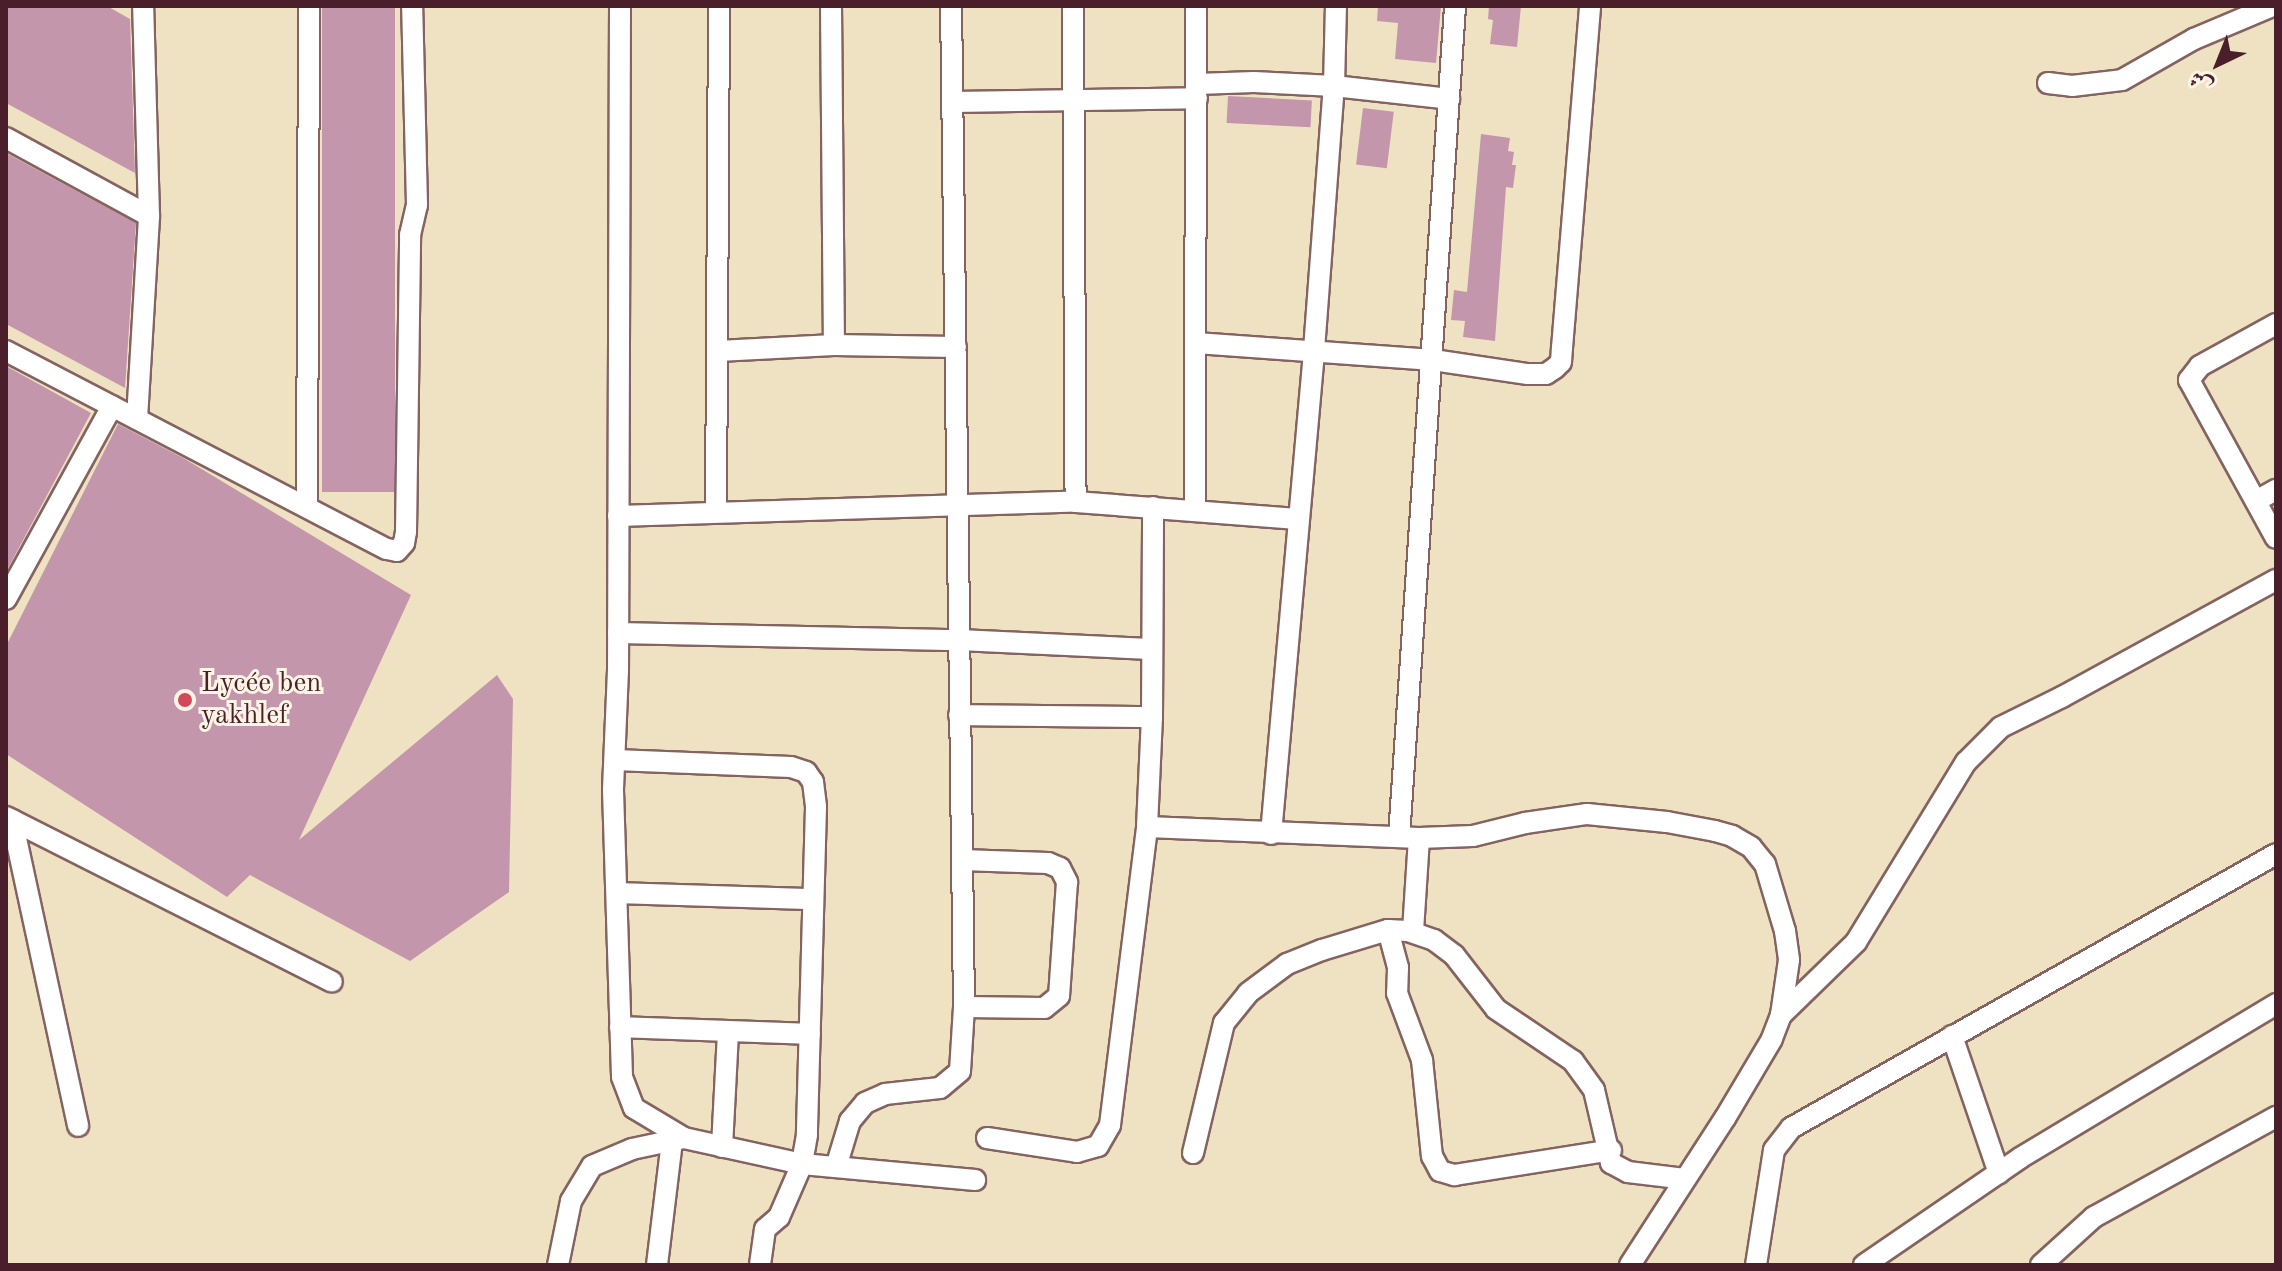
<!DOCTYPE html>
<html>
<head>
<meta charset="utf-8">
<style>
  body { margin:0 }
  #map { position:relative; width:2282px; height:1271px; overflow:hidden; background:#efe2c2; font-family:"Old Standard TT",Amiri,serif }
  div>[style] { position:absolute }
  .building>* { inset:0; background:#c496ac; transform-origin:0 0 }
  .roads { filter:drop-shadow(2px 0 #846360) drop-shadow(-2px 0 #846360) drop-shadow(0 2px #846360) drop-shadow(0 -2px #846360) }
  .minor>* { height:20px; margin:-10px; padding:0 10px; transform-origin:10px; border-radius:10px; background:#fff }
  .dots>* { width:22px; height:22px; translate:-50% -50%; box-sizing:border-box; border:4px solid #fcf5e5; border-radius:50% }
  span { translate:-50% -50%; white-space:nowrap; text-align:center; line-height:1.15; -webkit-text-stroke:6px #fcf5e5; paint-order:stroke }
  .poi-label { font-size:28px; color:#4a1f2b }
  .left { translate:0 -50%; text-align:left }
  .frame { position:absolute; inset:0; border:8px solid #4a1f2b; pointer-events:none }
  .north { position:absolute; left:2178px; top:24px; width:80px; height:80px; -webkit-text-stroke:6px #fcf5e5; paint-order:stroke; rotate:223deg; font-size:22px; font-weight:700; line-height:32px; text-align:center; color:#4a1f2b }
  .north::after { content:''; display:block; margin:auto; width:28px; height:36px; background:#4a1f2b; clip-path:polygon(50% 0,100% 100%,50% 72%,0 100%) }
</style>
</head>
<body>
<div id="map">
  <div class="building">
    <div style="clip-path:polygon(6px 6px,107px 6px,130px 19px,135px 173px,6px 103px)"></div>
    <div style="left:322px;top:6px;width:73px;height:486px"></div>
    <div style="clip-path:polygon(1378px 6px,1441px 6px,1436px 63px,1395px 59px,1398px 23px,1377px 21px)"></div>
    <div style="clip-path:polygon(1489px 6px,1521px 6px,1517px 47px,1490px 44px,1493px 20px,1488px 19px)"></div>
    <div style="left:1228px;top:96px;width:84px;height:27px;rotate:3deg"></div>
    <div style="left:1363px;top:108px;width:31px;height:57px;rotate:7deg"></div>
    <div style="clip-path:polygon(1481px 134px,1510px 138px,1508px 151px,1514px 152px,1512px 165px,1516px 165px,1513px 188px,1506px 187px,1495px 341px,1463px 337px,1465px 321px,1451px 320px,1454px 290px,1467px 292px)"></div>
    <div style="clip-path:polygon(6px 153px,136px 223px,125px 388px,6px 324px)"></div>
    <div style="clip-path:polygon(6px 366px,91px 413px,6px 572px)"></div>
    <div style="clip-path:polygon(118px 424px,185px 459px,411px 595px,299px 840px,497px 675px,513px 699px,509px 892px,410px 961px,250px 875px,227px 897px,6px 754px,6px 646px)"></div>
  </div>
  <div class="roads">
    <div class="minor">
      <div style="left:620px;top:6px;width:664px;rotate:90.17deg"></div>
      <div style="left:618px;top:670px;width:120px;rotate:92.4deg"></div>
      <div style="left:613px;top:790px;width:287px;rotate:88.2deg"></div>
      <div style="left:622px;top:1077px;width:33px;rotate:69deg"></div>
      <div style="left:634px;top:1108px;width:58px;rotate:31deg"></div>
      <div style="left:684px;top:1138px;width:121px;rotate:12.4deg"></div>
      <div style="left:802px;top:1164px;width:174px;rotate:5.3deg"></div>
      <div style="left:831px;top:6px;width:339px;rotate:89.5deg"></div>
      <div style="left:1073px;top:6px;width:496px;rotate:89.7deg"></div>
      <div style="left:2048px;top:83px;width:24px;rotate:7deg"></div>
      <div style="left:2072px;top:86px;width:50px;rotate:-6.8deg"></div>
      <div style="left:2122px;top:80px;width:83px;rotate:-29.7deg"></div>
      <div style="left:2194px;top:39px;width:85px;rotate:-22.9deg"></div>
      <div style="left:1197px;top:84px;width:57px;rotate:-2deg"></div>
      <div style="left:1254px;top:82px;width:80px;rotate:2.9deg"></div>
      <div style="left:1334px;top:86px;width:116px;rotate:6.4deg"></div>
      <div style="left:953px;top:102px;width:244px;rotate:-0.9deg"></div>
      <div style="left:6px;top:138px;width:163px;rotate:28.6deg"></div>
      <div style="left:2276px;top:324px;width:87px;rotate:151.1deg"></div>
      <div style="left:2200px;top:366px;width:18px;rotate:128deg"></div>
      <div style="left:2189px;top:380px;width:180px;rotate:61.2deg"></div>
      <div style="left:1196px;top:343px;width:238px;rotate:4.1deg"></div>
      <div style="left:1433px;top:360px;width:96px;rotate:8.4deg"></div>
      <div style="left:1528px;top:374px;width:18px"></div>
      <div style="left:1546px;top:374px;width:11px;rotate:-34deg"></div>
      <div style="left:1555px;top:368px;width:8px;rotate:-45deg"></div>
      <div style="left:1561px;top:362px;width:14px;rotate:-86deg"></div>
      <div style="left:1562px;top:348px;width:343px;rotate:-85.3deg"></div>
      <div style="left:6px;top:351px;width:429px;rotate:27.5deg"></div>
      <div style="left:387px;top:549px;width:10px;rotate:11deg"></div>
      <div style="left:397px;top:551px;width:11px;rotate:-49deg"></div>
      <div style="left:404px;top:543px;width:11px;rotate:-80deg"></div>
      <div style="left:406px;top:532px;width:297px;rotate:-89.2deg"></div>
      <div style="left:410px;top:235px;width:31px;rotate:-77deg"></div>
      <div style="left:417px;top:205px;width:199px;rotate:-91.4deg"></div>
      <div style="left:718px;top:351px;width:116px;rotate:-3deg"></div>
      <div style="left:834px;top:345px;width:122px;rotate:0.9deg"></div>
      <div style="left:137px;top:419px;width:203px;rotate:-86.6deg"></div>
      <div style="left:149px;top:216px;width:210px;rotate:-91.6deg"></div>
      <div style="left:2256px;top:501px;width:23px;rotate:-29deg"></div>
      <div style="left:307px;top:507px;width:501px;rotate:-89.77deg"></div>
      <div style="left:1195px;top:510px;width:504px;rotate:-89.89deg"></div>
      <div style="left:716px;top:512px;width:506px;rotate:-89.66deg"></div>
      <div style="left:618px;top:516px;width:458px;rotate:-1.8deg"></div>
      <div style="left:1076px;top:502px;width:222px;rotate:4.4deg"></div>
      <div style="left:6px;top:599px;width:220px;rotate:-61.2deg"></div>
      <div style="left:618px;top:633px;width:341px;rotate:1.2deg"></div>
      <div style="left:959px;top:640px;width:192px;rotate:2.7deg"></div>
      <div style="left:959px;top:715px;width:193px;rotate:0.6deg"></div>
      <div style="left:615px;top:760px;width:176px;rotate:2.3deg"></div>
      <div style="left:791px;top:767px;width:16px;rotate:18deg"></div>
      <div style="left:806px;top:772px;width:12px;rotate:55deg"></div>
      <div style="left:813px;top:782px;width:25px;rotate:83deg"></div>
      <div style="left:816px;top:807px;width:328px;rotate:91.6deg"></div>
      <div style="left:807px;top:1135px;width:29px;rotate:100deg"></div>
      <div style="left:802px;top:1164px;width:58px;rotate:113.5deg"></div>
      <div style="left:779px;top:1217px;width:18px;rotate:139deg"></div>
      <div style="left:765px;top:1229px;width:36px;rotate:98deg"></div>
      <div style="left:6px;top:817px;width:365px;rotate:26.8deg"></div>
      <div style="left:12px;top:820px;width:313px;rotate:77.8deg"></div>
      <div style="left:1147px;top:827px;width:272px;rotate:2.3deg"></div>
      <div style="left:1419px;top:838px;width:54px;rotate:-2.1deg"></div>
      <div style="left:1473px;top:836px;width:54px;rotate:-14deg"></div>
      <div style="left:1525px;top:823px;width:63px;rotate:-8.3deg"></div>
      <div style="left:1587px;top:814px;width:80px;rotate:5.7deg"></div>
      <div style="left:1667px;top:822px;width:49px;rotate:10.6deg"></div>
      <div style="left:1715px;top:831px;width:18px;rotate:16deg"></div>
      <div style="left:1732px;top:836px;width:22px;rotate:30deg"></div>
      <div style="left:1751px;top:847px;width:22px;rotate:51deg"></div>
      <div style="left:1765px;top:864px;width:70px;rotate:73.4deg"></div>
      <div style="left:1785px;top:931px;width:29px;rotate:82deg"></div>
      <div style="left:1789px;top:960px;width:56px;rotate:98.3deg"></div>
      <div style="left:1781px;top:1015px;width:26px;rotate:111deg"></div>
      <div style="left:1772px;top:1039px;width:92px;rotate:120.7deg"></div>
      <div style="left:1725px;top:1118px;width:175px;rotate:122.9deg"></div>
      <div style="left:1271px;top:834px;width:486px;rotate:-84.9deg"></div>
      <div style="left:1314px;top:350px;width:265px;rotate:-85.7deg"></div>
      <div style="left:1334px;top:86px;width:80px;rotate:-88.6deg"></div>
      <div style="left:1399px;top:837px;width:833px;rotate:-86.14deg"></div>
      <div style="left:962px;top:860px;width:86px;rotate:2deg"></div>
      <div style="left:1048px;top:863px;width:13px;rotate:23deg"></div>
      <div style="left:1060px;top:868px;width:16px;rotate:63deg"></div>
      <div style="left:1067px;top:882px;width:114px;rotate:94deg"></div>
      <div style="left:1059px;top:996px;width:19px;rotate:141deg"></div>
      <div style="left:1044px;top:1008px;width:80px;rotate:-179.3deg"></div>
      <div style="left:618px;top:893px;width:195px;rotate:1.8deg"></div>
      <div style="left:1388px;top:930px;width:39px;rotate:75deg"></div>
      <div style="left:1398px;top:968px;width:25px;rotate:92deg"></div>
      <div style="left:1397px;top:993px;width:72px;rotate:69.5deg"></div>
      <div style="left:1422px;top:1060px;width:97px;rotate:84.1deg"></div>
      <div style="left:1432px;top:1156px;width:17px;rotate:62deg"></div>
      <div style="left:1440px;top:1171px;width:15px;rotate:16deg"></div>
      <div style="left:1454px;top:1175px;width:159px;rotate:-9deg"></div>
      <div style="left:1413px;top:931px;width:93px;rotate:-86.3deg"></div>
      <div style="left:1781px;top:1015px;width:105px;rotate:-44.2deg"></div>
      <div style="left:1856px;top:942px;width:211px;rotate:-58.6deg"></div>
      <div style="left:1966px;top:762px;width:49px;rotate:-45deg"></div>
      <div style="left:2001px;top:727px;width:68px;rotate:-26.2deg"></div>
      <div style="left:2062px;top:697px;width:244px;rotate:-28.7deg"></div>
      <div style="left:620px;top:1027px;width:190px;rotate:2.1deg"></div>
      <div style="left:1952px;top:1036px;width:145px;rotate:71.1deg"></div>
      <div style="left:987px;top:1138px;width:91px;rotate:8.8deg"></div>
      <div style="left:1077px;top:1152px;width:22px;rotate:-16deg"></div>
      <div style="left:1098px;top:1146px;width:24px;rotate:-60deg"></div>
      <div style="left:1110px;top:1125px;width:300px;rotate:-82.9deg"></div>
      <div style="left:1147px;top:827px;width:110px;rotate:-87.4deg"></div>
      <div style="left:1152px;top:717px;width:210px;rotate:-89.7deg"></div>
      <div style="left:722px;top:1147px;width:116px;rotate:-87deg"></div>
      <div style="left:1193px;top:1153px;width:134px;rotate:-76.6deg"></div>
      <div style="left:1224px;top:1023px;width:38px;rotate:-51deg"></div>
      <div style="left:1248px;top:993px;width:49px;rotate:-36.6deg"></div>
      <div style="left:1287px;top:964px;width:38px;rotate:-22deg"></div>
      <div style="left:1322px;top:950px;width:69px;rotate:-16.9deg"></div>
      <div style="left:1388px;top:930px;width:20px;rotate:3deg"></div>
      <div style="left:1408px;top:931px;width:28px;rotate:19deg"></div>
      <div style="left:1434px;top:940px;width:25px;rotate:37deg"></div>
      <div style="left:1454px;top:955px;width:68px;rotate:52.1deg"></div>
      <div style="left:1496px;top:1009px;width:93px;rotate:34deg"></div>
      <div style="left:1573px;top:1061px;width:36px;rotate:54deg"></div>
      <div style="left:1594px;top:1090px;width:75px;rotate:76.9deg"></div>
      <div style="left:1611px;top:1163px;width:19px;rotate:28deg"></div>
      <div style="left:1628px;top:1172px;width:57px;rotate:7deg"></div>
      <div style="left:836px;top:1167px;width:48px;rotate:-73.1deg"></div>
      <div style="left:850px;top:1121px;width:23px;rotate:-50deg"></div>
      <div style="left:865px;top:1103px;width:22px;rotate:-24deg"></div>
      <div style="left:885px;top:1094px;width:55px;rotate:-6.2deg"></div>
      <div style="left:940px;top:1088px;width:26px;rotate:-40deg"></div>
      <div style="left:960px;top:1071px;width:64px;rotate:-86.4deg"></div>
      <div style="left:964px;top:1007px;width:1001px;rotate:-90.74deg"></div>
      <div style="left:558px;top:1265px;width:65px;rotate:-78.5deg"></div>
      <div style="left:571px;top:1201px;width:41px;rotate:-59deg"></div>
      <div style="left:592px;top:1166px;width:43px;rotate:-23deg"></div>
      <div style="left:632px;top:1149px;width:53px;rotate:-11.9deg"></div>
      <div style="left:657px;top:1265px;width:125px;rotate:-83.1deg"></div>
      <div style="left:1756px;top:1265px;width:116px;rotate:-81.1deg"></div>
      <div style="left:1774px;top:1150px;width:28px;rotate:-52deg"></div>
      <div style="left:1791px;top:1128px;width:557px;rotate:-29.46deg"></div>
      <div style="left:1864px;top:1265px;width:189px;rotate:-34.4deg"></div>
      <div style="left:2020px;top:1158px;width:299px;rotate:-31deg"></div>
      <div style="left:2041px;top:1265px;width:72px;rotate:-42.2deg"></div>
      <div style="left:2094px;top:1217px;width:208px;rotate:-28.8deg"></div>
    </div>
  </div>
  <div class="dots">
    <div style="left:185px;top:700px;background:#d1495b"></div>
  </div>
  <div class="poi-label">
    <span class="left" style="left:201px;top:700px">Lycée ben<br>yakhlef</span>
  </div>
  <div class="frame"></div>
  <div class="north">ش</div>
</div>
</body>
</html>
